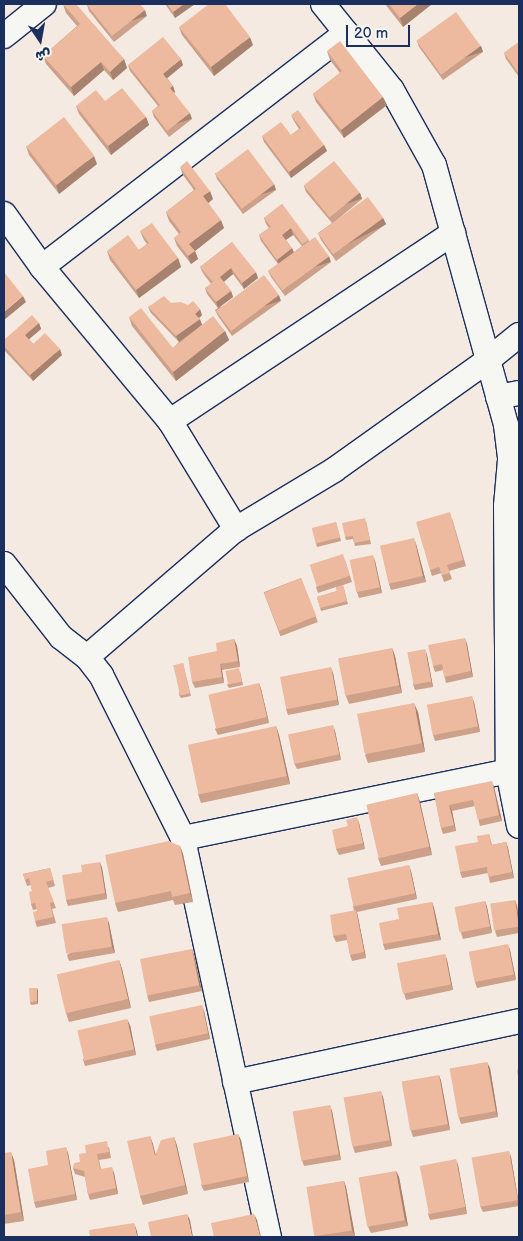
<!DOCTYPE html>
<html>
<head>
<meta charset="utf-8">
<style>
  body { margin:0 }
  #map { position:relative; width:523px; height:1241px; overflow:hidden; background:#f4eae1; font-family:"Balsamiq Sans","Playpen Sans Arabic",sans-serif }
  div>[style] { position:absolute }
  .roads { filter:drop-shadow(1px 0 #1b2f5e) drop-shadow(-1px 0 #1b2f5e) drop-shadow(0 1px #1b2f5e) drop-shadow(0 -1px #1b2f5e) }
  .minor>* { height:24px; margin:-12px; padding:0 12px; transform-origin:12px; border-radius:12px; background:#f6f6f2 }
  .wall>* { inset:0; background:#cca089; transform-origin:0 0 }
  .shaded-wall>* { inset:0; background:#a6826f; transform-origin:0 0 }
  .building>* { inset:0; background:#edba9f; transform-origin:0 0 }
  span { translate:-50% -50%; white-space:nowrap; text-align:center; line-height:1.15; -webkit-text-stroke:4px #f6f6f2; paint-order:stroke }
  .frame { position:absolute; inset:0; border:5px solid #1b2f5e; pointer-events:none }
  .north { position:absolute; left:15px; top:15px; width:50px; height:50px; -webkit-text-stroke:4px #f6f6f2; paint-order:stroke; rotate:168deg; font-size:14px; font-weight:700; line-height:20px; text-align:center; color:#1b2f5e }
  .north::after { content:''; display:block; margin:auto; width:18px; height:22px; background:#1b2f5e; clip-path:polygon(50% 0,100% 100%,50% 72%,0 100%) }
  .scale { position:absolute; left:346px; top:25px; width:64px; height:22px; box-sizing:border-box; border:2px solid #1b2f5e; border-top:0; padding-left:6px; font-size:15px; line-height:18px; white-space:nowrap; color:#1b2f5e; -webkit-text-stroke:4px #f6f6f2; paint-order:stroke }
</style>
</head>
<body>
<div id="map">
  <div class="roads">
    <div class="minor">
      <div style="left:323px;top:4px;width:110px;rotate:51.3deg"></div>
      <div style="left:392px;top:90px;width:86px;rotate:60.8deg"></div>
      <div style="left:434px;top:165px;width:270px;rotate:74.5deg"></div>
      <div style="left:506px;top:425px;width:35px;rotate:83deg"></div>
      <div style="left:510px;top:460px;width:46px;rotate:95deg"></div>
      <div style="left:506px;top:506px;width:265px;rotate:89.6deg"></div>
      <div style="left:508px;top:771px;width:56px;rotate:78.7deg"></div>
      <div style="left:4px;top:36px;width:51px;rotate:-38.7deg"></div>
      <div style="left:4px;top:214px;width:65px;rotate:54.4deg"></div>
      <div style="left:42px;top:267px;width:200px;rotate:50.3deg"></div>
      <div style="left:170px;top:421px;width:127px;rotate:58.6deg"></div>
      <div style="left:42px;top:267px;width:384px;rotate:-37.6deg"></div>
      <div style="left:498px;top:397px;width:21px;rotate:-11deg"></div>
      <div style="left:170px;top:421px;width:340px;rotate:-33.6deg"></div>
      <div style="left:4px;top:564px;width:93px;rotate:52deg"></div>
      <div style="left:61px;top:637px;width:33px;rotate:38deg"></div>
      <div style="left:183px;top:838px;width:343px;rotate:-11.6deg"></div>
      <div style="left:235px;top:1082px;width:290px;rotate:-12.1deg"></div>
      <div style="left:269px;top:1237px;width:408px;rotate:-102.2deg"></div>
      <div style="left:183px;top:838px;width:182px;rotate:-116.7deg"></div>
      <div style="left:101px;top:675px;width:23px;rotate:-128deg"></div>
      <div style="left:87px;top:657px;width:196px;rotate:-40.7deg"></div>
      <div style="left:236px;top:529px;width:114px;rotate:-31deg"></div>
      <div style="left:334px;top:470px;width:189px;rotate:-35.5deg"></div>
      <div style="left:488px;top:360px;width:40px;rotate:-39deg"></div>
    </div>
  </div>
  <div class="wall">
    <div style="clip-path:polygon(63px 4px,124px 59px,127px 68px,113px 80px,104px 70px,74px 96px,46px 64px,43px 56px,77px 26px,66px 13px)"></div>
    <div style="clip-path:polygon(165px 4px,195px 4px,175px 18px)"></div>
    <div style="clip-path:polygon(385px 4px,432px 4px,403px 27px)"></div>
    <div style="clip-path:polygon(87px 5px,147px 16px,114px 42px,89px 11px)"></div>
    <div style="clip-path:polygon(179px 27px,253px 45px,214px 76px,182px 35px)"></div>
    <div style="clip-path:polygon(417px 41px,481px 46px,483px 52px,443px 80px,419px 47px)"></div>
    <div style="clip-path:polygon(519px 42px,519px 77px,506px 59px,504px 53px)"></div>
    <div style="clip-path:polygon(327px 51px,387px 105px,344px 138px,316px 102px,313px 94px,340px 73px,330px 60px)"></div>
    <div style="clip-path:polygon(128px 65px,183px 65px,167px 78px,173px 86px,175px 92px,174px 93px,192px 119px,169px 137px,154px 117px,152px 111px,158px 106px,130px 71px)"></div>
    <div style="clip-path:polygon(105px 101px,146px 117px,149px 125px,111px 155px,79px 114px,76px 106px)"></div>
    <div style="clip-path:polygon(291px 115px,324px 145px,327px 151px,291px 178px,264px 142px,262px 136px,291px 135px,299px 129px,294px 121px)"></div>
    <div style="clip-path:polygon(26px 146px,97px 164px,59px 194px,29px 155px)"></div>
    <div style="clip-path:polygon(180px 167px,213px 199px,208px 203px,224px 228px,195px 251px,198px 259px,191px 264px,177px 246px,174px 238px,179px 234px,169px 221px,166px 212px,194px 190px,183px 175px)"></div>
    <div style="clip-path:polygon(215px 173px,274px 184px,276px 190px,243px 214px,217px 179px)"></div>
    <div style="clip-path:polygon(304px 186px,360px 193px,362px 199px,338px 219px,383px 218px,386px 224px,336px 261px,321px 240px,318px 233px,332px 223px,306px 192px)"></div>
    <div style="clip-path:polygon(evenodd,282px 204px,309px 241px,331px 262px,285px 296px,271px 277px,268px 271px,278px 264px,261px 241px,259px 235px,269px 228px,266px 224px,264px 218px,282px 204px,293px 235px,302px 246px,294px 252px,292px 248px,286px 240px,293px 235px)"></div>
    <div style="clip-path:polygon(140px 231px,178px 258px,181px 267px,139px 298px,110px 260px,107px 251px,139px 250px,147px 244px,144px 240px)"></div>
    <div style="clip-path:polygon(232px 242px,258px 278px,244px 289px,233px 274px,224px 282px,231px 291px,233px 297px,220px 307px,281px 301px,232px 336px,218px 316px,215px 310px,218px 308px,207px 294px,205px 288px,211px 284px,203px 273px,200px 267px)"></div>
    <div style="clip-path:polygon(171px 303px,202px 315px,199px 318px,202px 325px,225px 331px,229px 340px,176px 381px,132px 326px,129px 317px,173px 348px,179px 342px,151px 313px,148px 307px)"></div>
    <div style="clip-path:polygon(39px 323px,41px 329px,29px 339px,33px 344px,62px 355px,33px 381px,4px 350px,4px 340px)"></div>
    <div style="clip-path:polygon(452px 518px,466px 566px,449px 571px,452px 579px,444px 582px,441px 573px,432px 576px,430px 570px)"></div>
    <div style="clip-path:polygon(366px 521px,371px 544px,355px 546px,353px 539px,346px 540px,345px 537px)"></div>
    <div style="clip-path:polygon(336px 522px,341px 541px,317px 547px,316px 544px)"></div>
    <div style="clip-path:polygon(416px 544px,426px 582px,391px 590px,389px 584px)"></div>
    <div style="clip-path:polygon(345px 560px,352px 582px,343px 585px,348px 604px,321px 611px,317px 597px,337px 591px,336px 587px,318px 593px,316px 587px)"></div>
    <div style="clip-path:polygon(375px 561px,382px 593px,359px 598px,357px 592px)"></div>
    <div style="left:301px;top:578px;width:47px;height:40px;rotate:69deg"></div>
    <div style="clip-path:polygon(234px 639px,237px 646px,240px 667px,222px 670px,224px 683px,195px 688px,192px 682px,217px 651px)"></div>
    <div style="clip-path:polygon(467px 644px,473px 677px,446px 683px,443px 670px,435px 672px,433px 666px)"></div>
    <div style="clip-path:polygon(392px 648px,395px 656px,402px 693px,349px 704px,346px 696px)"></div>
    <div style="clip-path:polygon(427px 655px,433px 687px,415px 690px,413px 684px)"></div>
    <div style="clip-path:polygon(183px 663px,191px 696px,181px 698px,179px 695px)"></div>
    <div style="clip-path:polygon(240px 671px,243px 685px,229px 688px,227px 685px)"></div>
    <div style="clip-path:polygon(333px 673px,339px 705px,288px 715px,286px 709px)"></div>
    <div style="clip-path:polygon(259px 683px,261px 689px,269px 723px,218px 735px,215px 729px)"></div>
    <div style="clip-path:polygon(474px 702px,480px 732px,435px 741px,433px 735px)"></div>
    <div style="clip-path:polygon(418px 712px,425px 752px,368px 763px,365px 755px)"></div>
    <div style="clip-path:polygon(276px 726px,279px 735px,290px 784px,201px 803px,198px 794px)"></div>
    <div style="clip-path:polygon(335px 731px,341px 760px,297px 769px,294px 763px)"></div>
    <div style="clip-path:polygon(494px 787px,502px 821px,480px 826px,475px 806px,452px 811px,456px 831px,443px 834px,441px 828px,434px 793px)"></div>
    <div style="clip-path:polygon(417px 793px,420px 802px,432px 855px,381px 866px,378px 858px)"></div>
    <div style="clip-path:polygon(359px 823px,365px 849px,339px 855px,336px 849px)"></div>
    <div style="clip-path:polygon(489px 834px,492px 845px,506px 842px,508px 848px,514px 878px,490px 883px,488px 873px,462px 878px,460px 872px)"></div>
    <div style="clip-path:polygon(180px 846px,183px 854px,193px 902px,175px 905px,173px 900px,118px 912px,115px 903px)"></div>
    <div style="clip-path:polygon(100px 862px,102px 868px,107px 899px,68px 906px,66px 900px,82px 872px)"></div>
    <div style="clip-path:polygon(50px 868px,55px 886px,48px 888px,56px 908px,52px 909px,56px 923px,37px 927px,35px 921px,37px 911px,37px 909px,33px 910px,31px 904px,32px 891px,31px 885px,27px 886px,23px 874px)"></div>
    <div style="clip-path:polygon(411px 871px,417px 899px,357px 912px,358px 917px,366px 958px,352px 961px,350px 955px,347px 940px,336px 942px,333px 936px,354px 911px,353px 906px)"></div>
    <div style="clip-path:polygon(515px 900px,517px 906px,519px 919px,519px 933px,497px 937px,495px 931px)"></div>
    <div style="clip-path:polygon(485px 901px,487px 907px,492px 933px,463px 939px,461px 933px)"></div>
    <div style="clip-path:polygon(432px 902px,434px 908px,441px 940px,385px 950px,383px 944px,399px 919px)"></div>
    <div style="clip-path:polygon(109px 923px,115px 953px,69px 961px,67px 955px)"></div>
    <div style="clip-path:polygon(192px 949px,194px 955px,202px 991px,149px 1002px,147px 995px)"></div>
    <div style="clip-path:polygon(510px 950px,516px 980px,477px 988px,475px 982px)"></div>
    <div style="clip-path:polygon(119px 960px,122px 969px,131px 1008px,69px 1022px,66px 1013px)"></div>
    <div style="clip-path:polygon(447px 960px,453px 990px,406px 1000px,404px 993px)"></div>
    <div style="clip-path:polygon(37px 988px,38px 991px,38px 1004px,31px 1005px,30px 1002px)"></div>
    <div style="clip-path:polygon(204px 1011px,210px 1039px,157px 1051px,155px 1045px)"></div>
    <div style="clip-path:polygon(130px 1025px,136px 1055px,85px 1066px,83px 1059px)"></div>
    <div style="clip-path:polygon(490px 1068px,498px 1117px,461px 1124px,459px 1118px)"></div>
    <div style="clip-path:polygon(439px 1075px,441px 1081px,450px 1130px,413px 1137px,411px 1131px)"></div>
    <div style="clip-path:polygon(383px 1097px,392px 1146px,355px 1153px,353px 1147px)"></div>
    <div style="clip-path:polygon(332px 1111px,341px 1160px,304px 1166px,302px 1160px)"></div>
    <div style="clip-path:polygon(150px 1136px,155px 1154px,174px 1137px,177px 1146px,188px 1194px,143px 1205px,140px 1196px)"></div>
    <div style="clip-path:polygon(241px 1140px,249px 1182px,204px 1191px,201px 1185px)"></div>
    <div style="clip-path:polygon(109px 1147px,111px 1158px,99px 1160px,101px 1169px,114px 1173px,118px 1194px,90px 1200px,88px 1194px,85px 1177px,75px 1174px,73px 1168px,80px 1162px)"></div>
    <div style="clip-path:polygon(4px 1153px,14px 1160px,24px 1221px,4px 1224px)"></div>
    <div style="clip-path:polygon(68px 1153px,77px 1200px,36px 1208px,34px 1202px,48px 1165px)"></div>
    <div style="clip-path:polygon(511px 1157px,519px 1206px,483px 1212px,480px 1206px)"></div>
    <div style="clip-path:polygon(458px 1165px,467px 1214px,430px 1220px,428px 1214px)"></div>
    <div style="clip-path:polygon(396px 1171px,399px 1177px,408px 1226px,371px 1233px,368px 1227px)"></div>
    <div style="clip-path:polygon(344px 1181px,346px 1187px,355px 1236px,348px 1237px,316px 1237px,307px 1188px)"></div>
  </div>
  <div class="shaded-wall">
    <div style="clip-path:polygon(184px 4px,195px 4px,175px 18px,173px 12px)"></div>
    <div style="clip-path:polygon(418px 4px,432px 4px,403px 27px,400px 18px)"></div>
    <div style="left:145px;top:10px;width:6px;height:42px;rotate:72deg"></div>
    <div style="clip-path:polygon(250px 37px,253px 45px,214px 76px,211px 67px)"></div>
    <div style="left:481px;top:46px;width:6px;height:49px;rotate:72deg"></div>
    <div style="clip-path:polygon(124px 59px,127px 68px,113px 80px,110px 72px)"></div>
    <div style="clip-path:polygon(181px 59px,183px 65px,165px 80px,163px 74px)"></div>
    <div style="clip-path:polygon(101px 62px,104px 70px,74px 96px,71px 87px)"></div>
    <div style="clip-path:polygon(173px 86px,175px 92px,172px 94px,170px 88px)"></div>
    <div style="clip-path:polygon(383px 97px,387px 105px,344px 138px,341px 130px)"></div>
    <div style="left:190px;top:113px;width:6px;height:29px;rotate:72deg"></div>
    <div style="clip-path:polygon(146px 117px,149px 125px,111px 155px,108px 146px)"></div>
    <div style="clip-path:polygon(324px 145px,327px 151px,291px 178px,289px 172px)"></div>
    <div style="clip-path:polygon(94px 156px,97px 164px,59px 194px,56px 185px)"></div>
    <div style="left:274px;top:184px;width:6px;height:41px;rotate:72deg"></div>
    <div style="clip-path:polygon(210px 191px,213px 199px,206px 205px,203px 196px)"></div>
    <div style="left:360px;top:193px;width:6px;height:39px;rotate:72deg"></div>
    <div style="left:383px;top:218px;width:7px;height:61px;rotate:63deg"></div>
    <div style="clip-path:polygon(221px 220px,224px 228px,195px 251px,198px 259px,191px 264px,188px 256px,189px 244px)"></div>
    <div style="clip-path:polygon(291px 228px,293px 235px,284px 241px,282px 235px)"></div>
    <div style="clip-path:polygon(292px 248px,294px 254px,280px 266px,277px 260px)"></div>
    <div style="left:329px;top:256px;width:6px;height:57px;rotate:72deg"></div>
    <div style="clip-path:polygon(178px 258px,181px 267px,139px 298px,136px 290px)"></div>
    <div style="clip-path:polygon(231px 268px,233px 274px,222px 283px,220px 277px)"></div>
    <div style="clip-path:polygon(256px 272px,258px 278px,244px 289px,242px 283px)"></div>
    <div style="clip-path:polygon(231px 291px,233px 297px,218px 308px,216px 302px)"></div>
    <div style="left:279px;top:295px;width:6px;height:60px;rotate:72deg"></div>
    <div style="clip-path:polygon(23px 296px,26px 302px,4px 320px,4px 312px)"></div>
    <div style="clip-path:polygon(200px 309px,202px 315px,197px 320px,195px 314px)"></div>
    <div style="clip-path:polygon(200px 319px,202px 325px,179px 342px,176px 336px)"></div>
    <div style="clip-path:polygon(39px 323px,41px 329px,27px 341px,25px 335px)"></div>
    <div style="clip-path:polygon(225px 331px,229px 340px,176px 381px,173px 372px)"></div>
    <div style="clip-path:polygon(60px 349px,62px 355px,33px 381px,30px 375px)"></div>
    <div style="clip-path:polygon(414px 538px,416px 544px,426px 582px,423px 576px)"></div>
    <div style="clip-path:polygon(373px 555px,375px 561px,382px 593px,380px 587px)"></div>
    <div style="clip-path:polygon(465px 638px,467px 644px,473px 677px,471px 671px)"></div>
    <div style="clip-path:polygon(234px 639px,237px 646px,240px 667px,238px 661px)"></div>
    <div style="clip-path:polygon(392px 648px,395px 656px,402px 693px,399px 685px)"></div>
    <div style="clip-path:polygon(425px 649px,427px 655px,433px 687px,431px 681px)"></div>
    <div style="clip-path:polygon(220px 664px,222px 670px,224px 683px,222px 677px)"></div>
    <div style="clip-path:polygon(331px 667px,333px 673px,339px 705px,337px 699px)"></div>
    <div style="clip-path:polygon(259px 683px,261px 689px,269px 723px,267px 717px)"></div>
    <div style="clip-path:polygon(472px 696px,474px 702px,480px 732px,478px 726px)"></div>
    <div style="clip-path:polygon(414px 703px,418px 712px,425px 752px,422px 743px)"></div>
    <div style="clip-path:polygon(333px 725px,335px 731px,341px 760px,339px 754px)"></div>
    <div style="clip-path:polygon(276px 726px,279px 735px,290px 784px,287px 776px)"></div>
    <div style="clip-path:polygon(492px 781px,494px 787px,502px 821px,499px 815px)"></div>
    <div style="clip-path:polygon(417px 793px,420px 802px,432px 855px,429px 847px)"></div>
    <div style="clip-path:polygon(449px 805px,452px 811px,456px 831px,454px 825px)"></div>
    <div style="clip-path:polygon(357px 817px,359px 823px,365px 849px,363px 843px)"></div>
    <div style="clip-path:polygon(506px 842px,508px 848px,514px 878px,512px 872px)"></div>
    <div style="clip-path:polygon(180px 846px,183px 854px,193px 902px,190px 893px)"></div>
    <div style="clip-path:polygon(100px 862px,102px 868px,107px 899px,105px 893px)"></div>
    <div style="clip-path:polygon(409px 865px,411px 871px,417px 899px,415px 893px)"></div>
    <div style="clip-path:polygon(515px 900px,517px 906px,519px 919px,519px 925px)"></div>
    <div style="clip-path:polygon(485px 901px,487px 907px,492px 933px,490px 927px)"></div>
    <div style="clip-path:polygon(432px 902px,434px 908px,441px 940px,438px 934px)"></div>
    <div style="clip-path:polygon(356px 910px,358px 917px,366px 958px,364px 952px)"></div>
    <div style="clip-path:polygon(107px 917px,109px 923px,115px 953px,112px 947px)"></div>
    <div style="clip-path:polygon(508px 944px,510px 950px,516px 980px,514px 974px)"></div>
    <div style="clip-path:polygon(192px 949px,194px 955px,202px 991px,199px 985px)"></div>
    <div style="clip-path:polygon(445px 954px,447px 960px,453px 990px,451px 984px)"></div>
    <div style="clip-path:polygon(119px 960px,122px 969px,131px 1008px,128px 999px)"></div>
    <div style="clip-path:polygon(37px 988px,38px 991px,38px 1004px,37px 1001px)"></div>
    <div style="clip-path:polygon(202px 1005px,204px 1011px,210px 1039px,208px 1033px)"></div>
    <div style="clip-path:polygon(127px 1019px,130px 1025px,136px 1055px,134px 1049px)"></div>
    <div style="clip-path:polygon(487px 1062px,490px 1068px,498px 1117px,496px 1111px)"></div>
    <div style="clip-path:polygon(439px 1075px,441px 1081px,450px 1130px,448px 1124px)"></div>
    <div style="clip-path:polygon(381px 1091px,383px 1097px,392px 1146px,390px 1140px)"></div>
    <div style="clip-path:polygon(330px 1105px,332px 1111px,341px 1160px,339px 1154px)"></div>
    <div style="clip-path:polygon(238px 1134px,241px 1140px,249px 1182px,247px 1176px)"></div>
    <div style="clip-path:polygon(150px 1136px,153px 1144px,158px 1165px,155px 1156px)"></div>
    <div style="clip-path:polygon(174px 1137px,177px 1146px,188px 1194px,185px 1185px)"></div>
    <div style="clip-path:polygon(66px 1147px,68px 1153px,77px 1200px,75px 1194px)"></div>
    <div style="clip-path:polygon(509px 1151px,511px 1157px,519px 1204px,518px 1200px)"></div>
    <div style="clip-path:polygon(11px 1152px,14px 1160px,24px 1221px,21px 1212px)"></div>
    <div style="clip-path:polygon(456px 1159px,458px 1165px,467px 1214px,465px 1207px)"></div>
    <div style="clip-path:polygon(112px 1167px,114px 1173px,118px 1194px,116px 1188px)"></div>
    <div style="clip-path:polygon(396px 1171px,399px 1177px,408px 1226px,405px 1220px)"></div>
    <div style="clip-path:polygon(344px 1181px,346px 1187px,355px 1236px,352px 1230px)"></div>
    <div style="clip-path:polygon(187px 1214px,190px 1220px,193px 1237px,192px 1237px)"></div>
    <div style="clip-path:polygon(254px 1214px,257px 1220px,261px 1237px,260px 1237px)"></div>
    <div style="clip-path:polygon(134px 1223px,137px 1231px,138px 1237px,137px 1237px)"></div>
  </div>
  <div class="building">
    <div style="clip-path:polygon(64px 4px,76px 4px,124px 59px,110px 72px,101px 62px,71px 87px,43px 56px,80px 24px,63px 4px)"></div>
    <div style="clip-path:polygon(88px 4px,140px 4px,145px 10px,112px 36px,87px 5px)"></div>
    <div style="clip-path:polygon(167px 4px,184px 4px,173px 12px)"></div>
    <div style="clip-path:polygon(209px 4px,225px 4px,250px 37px,211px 67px,179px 27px)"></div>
    <div style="clip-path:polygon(389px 4px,418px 4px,400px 18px)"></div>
    <div style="left:456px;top:12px;width:42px;height:49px;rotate:54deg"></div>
    <div style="clip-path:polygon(163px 37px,181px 59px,163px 74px,173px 86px,170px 88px,190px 113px,167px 131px,152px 111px,160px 105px,128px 65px)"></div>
    <div style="clip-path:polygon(340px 41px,383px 97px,341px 130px,313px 94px,342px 71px,327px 51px)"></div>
    <div style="clip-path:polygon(519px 42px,519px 74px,504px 53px)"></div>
    <div style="clip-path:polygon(122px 88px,146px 117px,108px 146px,76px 106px,96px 90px,105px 101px)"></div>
    <div style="clip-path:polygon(298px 110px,324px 145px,289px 172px,262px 136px,281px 122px,291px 135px,301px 128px,291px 115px)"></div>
    <div style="left:64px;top:117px;width:49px;height:48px;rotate:52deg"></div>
    <div style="left:248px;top:149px;width:44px;height:41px;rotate:53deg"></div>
    <div style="clip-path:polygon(187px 161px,210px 191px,203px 196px,221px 220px,189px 244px,195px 251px,188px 256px,174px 238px,181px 232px,166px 212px,196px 189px,180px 167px)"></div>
    <div style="left:334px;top:161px;width:41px;height:39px;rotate:51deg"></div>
    <div style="left:368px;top:197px;width:26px;height:62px;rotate:54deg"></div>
    <div style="clip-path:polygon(282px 204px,309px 240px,302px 244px,291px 228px,282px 235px,292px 248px,277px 260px,259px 235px,271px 227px,264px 218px)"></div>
    <div style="clip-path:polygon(152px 223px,178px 258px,136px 290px,107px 251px,128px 235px,139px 250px,149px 243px,140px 231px)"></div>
    <div style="left:315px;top:237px;width:24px;height:58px;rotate:54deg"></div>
    <div style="clip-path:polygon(232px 242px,256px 272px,242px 283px,231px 268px,220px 277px,231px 291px,216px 302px,205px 288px,213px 282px,200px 267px)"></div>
    <div style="clip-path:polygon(4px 272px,23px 296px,4px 312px)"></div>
    <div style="left:264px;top:275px;width:25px;height:60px;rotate:53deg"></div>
    <div style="clip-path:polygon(164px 296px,171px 303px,181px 302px,188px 305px,193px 301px,200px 309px,195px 314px,200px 319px,176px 336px,148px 307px)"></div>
    <div style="clip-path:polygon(141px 308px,173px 348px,213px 316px,225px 331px,173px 372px,129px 317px)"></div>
    <div style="clip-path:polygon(32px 315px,39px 323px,25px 335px,33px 344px,45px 333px,60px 349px,30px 375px,4px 346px,4px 340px)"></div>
    <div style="clip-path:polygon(450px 512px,463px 560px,447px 565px,450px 573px,442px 575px,439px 567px,430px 570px,416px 522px)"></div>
    <div style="clip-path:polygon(365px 518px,370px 540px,354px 543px,353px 536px,345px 537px,342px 523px)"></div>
    <div style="left:336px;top:522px;width:16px;height:25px;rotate:76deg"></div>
    <div style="left:414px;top:538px;width:39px;height:35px;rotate:77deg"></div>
    <div style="left:343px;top:554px;width:23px;height:35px;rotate:72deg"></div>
    <div style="left:373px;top:555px;width:33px;height:24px;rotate:78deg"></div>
    <div style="left:301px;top:578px;width:41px;height:40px;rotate:68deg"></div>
    <div style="clip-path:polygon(343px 585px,347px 601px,320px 608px,317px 597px,337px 591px,336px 587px)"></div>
    <div style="clip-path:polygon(465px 638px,471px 671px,444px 677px,442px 664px,433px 666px,428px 645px)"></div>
    <div style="clip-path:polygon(234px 639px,238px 661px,220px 664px,222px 677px,192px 682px,188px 657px,217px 651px,216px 643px)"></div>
    <div style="left:392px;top:648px;width:38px;height:55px;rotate:79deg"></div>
    <div style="left:425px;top:649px;width:33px;height:18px;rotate:79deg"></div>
    <div style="left:183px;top:663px;width:31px;height:10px;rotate:77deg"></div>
    <div style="left:331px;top:667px;width:33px;height:52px;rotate:79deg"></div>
    <div style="left:239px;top:668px;width:14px;height:14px;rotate:78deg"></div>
    <div style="left:259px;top:683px;width:35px;height:52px;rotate:77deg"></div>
    <div style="left:472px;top:696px;width:31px;height:46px;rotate:79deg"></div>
    <div style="left:414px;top:703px;width:41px;height:58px;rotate:79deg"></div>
    <div style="left:333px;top:725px;width:30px;height:46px;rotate:78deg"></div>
    <div style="left:276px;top:726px;width:51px;height:90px;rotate:78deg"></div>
    <div style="clip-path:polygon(492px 781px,499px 815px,478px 820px,473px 800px,449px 805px,454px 825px,441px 828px,434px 793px)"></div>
    <div style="left:417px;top:793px;width:55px;height:52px;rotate:77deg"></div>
    <div style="clip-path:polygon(357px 817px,363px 843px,336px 849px,332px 830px,348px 826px,346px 820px)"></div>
    <div style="clip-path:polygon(489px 834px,491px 845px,506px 842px,512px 872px,488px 877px,487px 867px,460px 872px,455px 846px,478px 842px,477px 836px)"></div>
    <div style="clip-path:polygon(169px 841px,180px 846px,190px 893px,172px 897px,171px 891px,115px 903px,105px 855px)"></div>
    <div style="clip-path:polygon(100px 862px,105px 893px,66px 900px,62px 875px,82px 872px,81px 865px)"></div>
    <div style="left:409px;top:865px;width:29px;height:63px;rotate:78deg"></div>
    <div style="clip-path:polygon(50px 868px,53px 880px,46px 882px,54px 902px,50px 903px,53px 917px,35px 921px,33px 912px,37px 911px,35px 903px,31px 904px,29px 892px,32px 891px,29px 878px,25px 880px,23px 874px)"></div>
    <div style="left:515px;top:900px;width:27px;height:25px;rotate:82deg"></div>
    <div style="left:485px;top:901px;width:26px;height:31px;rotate:79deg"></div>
    <div style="clip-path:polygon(432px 902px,438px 934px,383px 944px,379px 923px,399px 919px,397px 908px)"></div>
    <div style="clip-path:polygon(356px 910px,364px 952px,350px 955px,346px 934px,333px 936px,330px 915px)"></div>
    <div style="left:107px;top:917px;width:30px;height:46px;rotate:81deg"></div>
    <div style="left:508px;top:944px;width:31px;height:40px;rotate:79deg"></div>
    <div style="left:192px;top:949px;width:37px;height:53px;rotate:79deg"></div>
    <div style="left:445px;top:954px;width:31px;height:49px;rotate:79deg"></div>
    <div style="left:119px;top:960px;width:40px;height:64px;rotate:77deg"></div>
    <div style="clip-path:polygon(29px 988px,37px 988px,37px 1001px,30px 1002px)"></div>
    <div style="left:202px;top:1005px;width:29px;height:54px;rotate:78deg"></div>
    <div style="left:127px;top:1019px;width:31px;height:51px;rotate:77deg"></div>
    <div style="left:487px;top:1062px;width:50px;height:38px;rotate:80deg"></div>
    <div style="clip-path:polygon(519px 1069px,519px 1083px,517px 1070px)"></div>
    <div style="left:439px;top:1075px;width:50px;height:38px;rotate:80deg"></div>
    <div style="left:381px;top:1091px;width:50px;height:38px;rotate:80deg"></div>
    <div style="left:330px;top:1105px;width:50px;height:38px;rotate:80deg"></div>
    <div style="left:238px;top:1134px;width:43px;height:46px;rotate:78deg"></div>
    <div style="clip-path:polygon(150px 1136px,155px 1156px,161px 1140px,174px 1137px,185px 1185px,140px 1196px,127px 1141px)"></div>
    <div style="clip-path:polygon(107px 1141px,109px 1152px,97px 1154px,100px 1169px,112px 1167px,116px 1188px,88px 1194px,84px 1171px,73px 1168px,74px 1163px,80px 1162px,79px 1154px,86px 1153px,85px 1145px)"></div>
    <div style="clip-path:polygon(66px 1147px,75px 1194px,34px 1202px,28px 1169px,48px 1165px,46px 1151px)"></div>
    <div style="left:509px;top:1151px;width:50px;height:38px;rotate:80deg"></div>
    <div style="clip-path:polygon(11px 1152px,21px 1212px,4px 1215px,4px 1153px)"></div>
    <div style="left:456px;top:1159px;width:49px;height:37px;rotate:79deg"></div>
    <div style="left:396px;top:1171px;width:50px;height:38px;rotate:80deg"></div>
    <div style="left:344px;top:1181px;width:50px;height:38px;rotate:81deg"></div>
    <div style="clip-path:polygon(187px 1214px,192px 1237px,151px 1237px,148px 1222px)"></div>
    <div style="clip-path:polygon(254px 1214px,260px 1237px,214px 1237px,211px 1223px)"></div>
    <div style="clip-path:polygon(134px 1223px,137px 1237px,90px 1237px,89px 1230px)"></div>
  </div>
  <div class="frame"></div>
  <div class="north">ش</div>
  <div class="scale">20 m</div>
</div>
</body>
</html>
